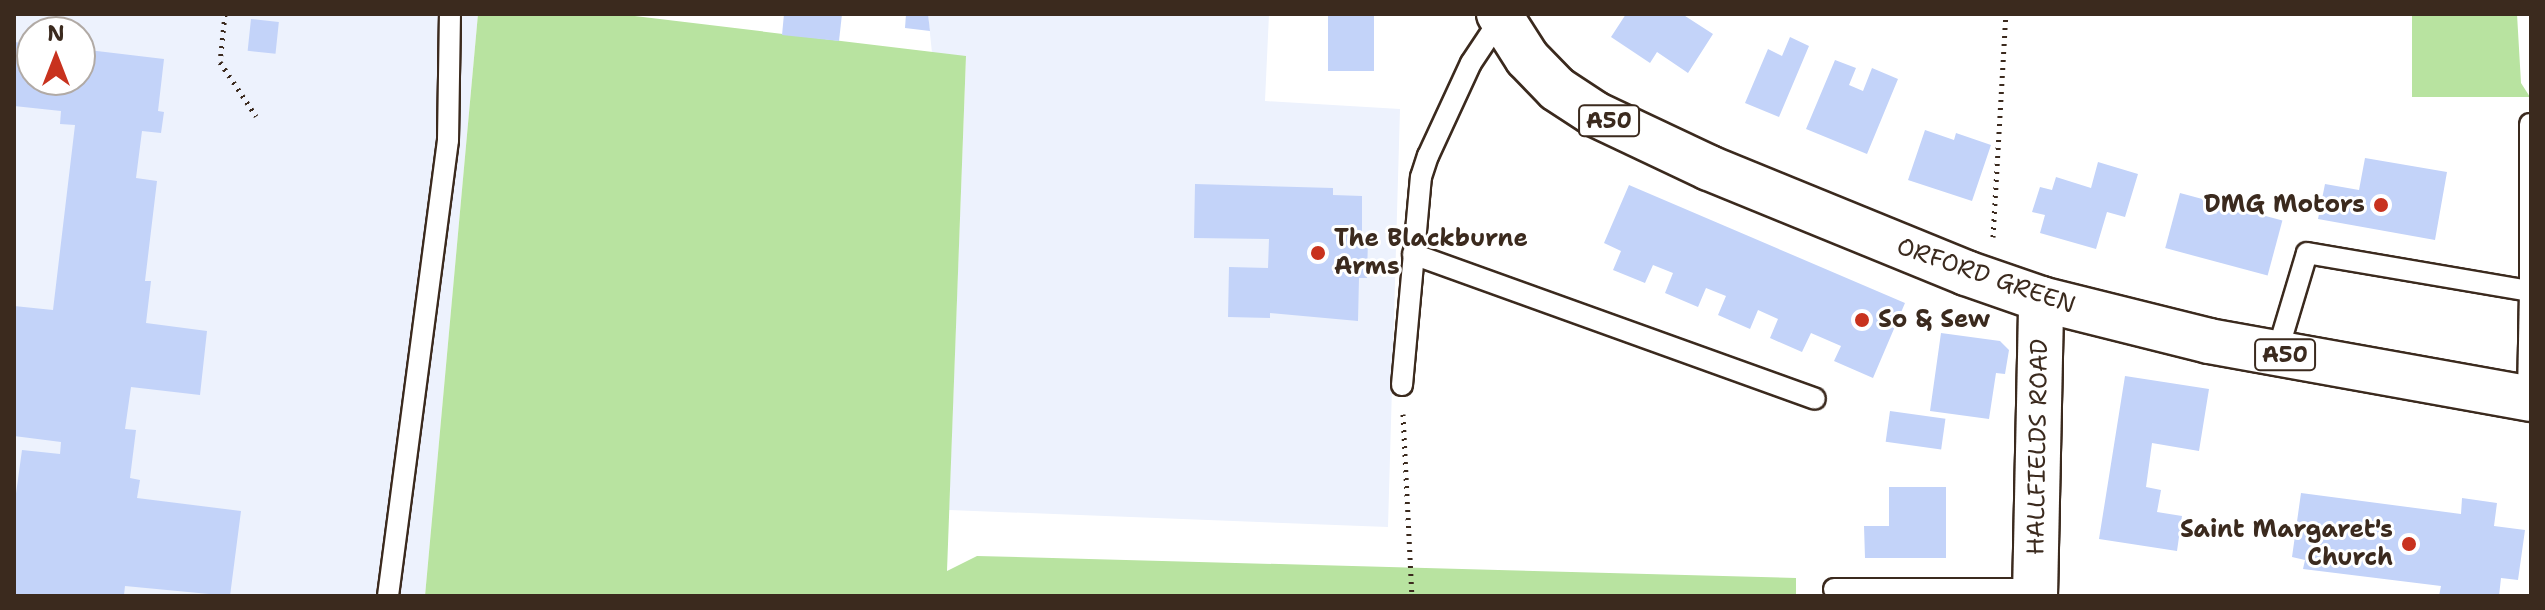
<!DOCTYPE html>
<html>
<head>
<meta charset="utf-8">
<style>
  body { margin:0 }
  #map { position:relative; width:2545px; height:610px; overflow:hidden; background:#fff; font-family:"Shantell Sans",sans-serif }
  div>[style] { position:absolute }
  .built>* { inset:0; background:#edf2fd }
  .green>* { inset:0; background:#b8e3a0 }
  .building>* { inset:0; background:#c3d3f9; transform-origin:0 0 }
  .path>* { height:5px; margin-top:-2.5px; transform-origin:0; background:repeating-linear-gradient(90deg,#3b2a1e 0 2px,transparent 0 8px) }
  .roads { filter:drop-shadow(2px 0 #3b2a1e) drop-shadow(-2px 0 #3b2a1e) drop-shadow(0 2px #3b2a1e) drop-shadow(0 -2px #3b2a1e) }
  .service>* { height:20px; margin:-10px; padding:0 10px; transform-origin:10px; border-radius:10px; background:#fff }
  .tertiary>* { height:44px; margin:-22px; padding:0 22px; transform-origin:22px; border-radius:22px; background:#fff }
  .primary>* { height:44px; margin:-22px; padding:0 22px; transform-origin:22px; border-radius:22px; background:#fff }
  .dots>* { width:22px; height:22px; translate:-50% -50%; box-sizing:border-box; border:4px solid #fff; border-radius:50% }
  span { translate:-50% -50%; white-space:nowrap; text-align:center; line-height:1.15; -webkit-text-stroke:6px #fff; paint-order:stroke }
  .shield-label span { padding:2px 6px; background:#fff; border:2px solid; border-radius:6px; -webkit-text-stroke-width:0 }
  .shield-label { font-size:22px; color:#3b2a1e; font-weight:700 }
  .poi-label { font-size:24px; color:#3b2a1e; font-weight:700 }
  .right { translate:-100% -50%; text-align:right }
  .left { translate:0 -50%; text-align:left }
  .street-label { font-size:24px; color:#3b2a1e }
  .frame { position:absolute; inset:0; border:16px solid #3b2a1e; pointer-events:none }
  .north { position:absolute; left:16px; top:16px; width:80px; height:80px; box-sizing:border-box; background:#fff; border:2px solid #b1aaa5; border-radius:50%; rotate:0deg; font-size:22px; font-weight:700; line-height:32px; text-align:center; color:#3b2a1e }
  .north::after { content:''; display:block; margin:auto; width:28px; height:36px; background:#c8321e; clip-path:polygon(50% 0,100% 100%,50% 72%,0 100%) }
</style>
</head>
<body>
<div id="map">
  <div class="built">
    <div style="clip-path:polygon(evenodd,14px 14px,478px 14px,425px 596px,14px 596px,14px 14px,32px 32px,80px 32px,80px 80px,32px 80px,32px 32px)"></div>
    <div style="clip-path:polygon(928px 14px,1269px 14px,1265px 101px,1400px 109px,1388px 527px,949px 510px,966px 57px,932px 53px)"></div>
  </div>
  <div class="green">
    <div style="clip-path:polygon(478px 14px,618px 14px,966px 56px,947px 571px,977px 556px,1796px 578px,1796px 596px,425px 596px)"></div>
    <div style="clip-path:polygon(2412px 14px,2517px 14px,2521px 83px,2530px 97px,2412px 97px)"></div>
  </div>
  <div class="building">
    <div style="clip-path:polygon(784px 14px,842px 14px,839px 41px,782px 35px)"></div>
    <div style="clip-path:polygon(906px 14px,928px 14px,930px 31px,905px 28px)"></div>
    <div style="left:1328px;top:14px;width:46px;height:57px"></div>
    <div style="clip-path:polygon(1626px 14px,1682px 14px,1713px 34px,1688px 73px,1657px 52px,1650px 63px,1611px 37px)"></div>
    <div style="left:251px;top:19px;width:28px;height:32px;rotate:6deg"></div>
    <div style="clip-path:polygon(1790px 37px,1809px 46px,1779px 117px,1745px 103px,1768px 49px,1782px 56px)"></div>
    <div style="clip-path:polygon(14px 42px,32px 44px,32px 80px,80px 80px,80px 49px,164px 59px,158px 111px,164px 112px,161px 133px,142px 131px,136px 178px,157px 181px,145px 281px,151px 281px,146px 323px,207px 331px,200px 395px,131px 387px,125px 429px,136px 430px,130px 478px,140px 480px,137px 498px,241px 511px,230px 596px,125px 586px,124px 595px,116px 596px,14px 596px,14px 508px,22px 450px,60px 454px,61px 442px,14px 436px,14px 306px,53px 310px,75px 125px,60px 124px,61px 111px,14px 106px)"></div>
    <div style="clip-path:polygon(1835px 60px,1856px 68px,1849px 85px,1863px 91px,1872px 68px,1898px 79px,1867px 154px,1806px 129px)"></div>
    <div style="clip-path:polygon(1925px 130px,1954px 140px,1956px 133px,1991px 145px,1972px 201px,1908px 180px)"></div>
    <div style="clip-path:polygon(2365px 158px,2447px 172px,2435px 240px,2318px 219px,2325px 184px,2359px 190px)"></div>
    <div style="clip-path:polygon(2098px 162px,2138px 174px,2125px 217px,2107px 212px,2096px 249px,2040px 233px,2045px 215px,2032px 212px,2040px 187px,2052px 190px,2056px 177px,2091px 188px)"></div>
    <div style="clip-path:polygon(1195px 184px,1333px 188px,1333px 195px,1362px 196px,1362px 238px,1368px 238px,1367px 278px,1359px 278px,1358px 321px,1270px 313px,1270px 318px,1228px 317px,1229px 267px,1268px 268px,1269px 239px,1194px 238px)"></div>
    <div style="clip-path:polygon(1629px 185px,1905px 303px,1873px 378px,1834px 361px,1841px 346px,1811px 333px,1802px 352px,1770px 338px,1778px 319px,1758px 310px,1750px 329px,1718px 315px,1726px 296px,1706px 288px,1698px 307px,1665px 293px,1673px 273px,1653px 265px,1645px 283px,1613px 270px,1621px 251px,1604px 243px)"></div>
    <div style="left:2180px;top:193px;width:106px;height:57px;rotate:15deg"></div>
    <div style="clip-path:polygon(1941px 333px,2000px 341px,2009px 350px,2005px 374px,1996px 373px,1989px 419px,1930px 411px)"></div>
    <div style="clip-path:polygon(2125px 376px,2209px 389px,2199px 451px,2152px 443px,2146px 487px,2161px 490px,2157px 512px,2182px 516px,2177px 551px,2099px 539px)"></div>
    <div style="left:1890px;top:411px;width:56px;height:31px;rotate:8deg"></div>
    <div style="clip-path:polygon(1889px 487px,1946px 487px,1946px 558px,1865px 558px,1864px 526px,1889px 526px)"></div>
    <div style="clip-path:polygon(2301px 493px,2461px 514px,2462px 498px,2497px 503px,2494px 526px,2525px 530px,2518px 580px,2501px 578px,2499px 596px,2439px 596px,2441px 586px,2303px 569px,2305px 560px,2292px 557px)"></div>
  </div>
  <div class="path">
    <div style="left:225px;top:14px;width:48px;rotate:95.9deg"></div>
    <div style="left:220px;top:62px;width:65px;rotate:56.3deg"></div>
    <div style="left:1993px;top:237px;width:223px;rotate:-86.7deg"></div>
    <div style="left:1403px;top:414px;width:182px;rotate:87.2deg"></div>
  </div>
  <div class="roads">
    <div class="service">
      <div style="left:2530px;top:124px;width:167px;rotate:90deg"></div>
      <div style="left:1413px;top:254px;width:427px;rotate:19.8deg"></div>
      <div style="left:2277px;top:353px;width:104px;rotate:-73.3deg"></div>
      <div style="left:2307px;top:253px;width:226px;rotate:9.7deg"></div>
      <div style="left:2530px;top:291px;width:107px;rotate:91.1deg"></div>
      <div style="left:1402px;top:385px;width:209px;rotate:-84.8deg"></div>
      <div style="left:1421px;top:177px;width:22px;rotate:-72deg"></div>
      <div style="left:1428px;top:156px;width:102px;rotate:-65.2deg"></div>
      <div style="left:1471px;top:63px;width:54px;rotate:-56.3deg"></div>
      <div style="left:1834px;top:589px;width:201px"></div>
      <div style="left:388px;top:596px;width:460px;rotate:-82.5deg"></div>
      <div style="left:448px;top:140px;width:126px;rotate:-89.1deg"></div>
    </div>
    <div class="tertiary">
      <div style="left:2035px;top:596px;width:297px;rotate:-88.8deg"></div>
    </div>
    <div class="primary">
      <div style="left:1499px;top:14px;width:52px;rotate:57.5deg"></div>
      <div style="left:1527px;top:58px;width:43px;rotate:45.9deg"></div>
      <div style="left:1557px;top:89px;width:45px;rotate:33.3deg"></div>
      <div style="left:1595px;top:114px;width:126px;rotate:25.3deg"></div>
      <div style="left:1709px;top:168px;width:278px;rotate:22.2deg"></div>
      <div style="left:1966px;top:273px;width:79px;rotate:19.1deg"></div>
      <div style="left:2041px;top:299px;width:173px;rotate:14deg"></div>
      <div style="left:2209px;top:341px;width:327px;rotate:10.2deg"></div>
    </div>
  </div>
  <div class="dots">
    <div style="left:2381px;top:205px;background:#c8321e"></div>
    <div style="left:1318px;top:253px;background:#c8321e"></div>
    <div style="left:1862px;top:320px;background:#c8321e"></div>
    <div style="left:2409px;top:544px;background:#c8321e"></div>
  </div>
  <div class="shield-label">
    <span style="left:1609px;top:121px">A50</span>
    <span style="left:2285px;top:355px">A50</span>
  </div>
  <div class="poi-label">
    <span class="right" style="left:2365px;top:205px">DMG Motors</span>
    <span class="left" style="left:1334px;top:253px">The Blackburne<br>Arms</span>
    <span class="left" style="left:1878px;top:320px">So &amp; Sew</span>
    <span class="right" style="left:2393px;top:544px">Saint Margaret's<br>Church</span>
  </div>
  <div class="street-label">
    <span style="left:1986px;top:276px;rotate:19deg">ORFORD GREEN</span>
    <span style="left:2038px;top:447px;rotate:-89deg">HALLFIELDS ROAD</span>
  </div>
  <div class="frame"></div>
  <div class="north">N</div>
</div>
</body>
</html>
